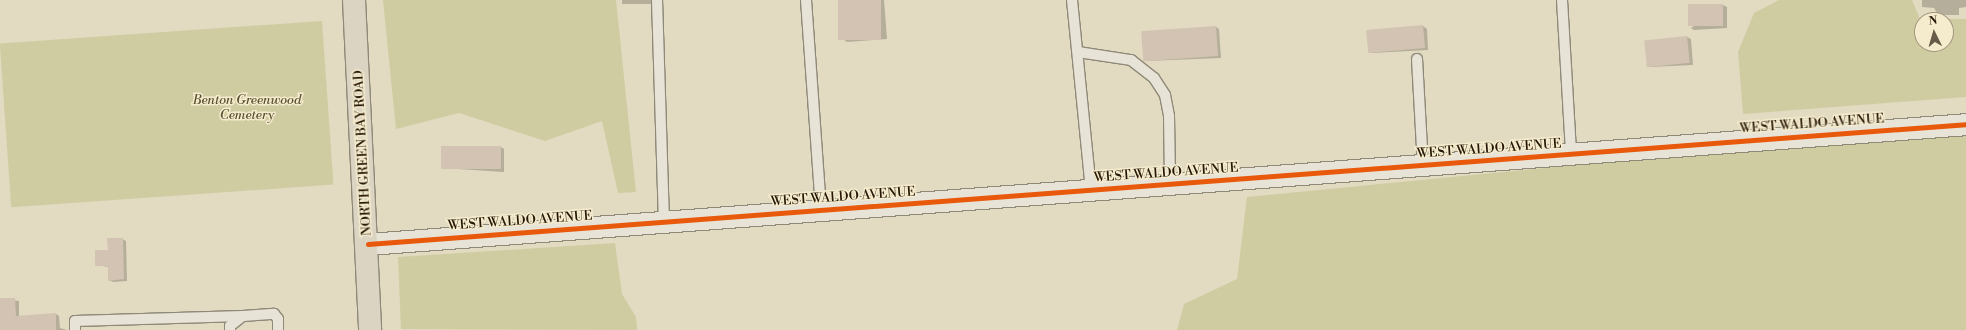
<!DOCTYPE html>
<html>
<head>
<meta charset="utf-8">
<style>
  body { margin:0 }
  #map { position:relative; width:1966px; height:330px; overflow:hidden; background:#e2dac1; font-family:"Libre Bodoni",serif }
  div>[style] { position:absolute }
  .green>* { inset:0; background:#d0cca2; transform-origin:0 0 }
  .shadow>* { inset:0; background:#0003; transform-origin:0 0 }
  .building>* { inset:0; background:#d2c3b2; transform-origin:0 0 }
  .roads { filter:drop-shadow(1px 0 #8f8978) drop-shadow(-1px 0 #8f8978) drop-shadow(0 1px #8f8978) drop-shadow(0 -1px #8f8978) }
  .lane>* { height:10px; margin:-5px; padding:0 5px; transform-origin:5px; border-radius:5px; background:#e7e3d7 }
  .street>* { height:21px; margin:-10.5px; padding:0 10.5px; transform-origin:10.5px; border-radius:10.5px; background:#e7e3d7 }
  .primary>* { height:22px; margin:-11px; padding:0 11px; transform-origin:11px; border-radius:11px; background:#dbd4c2 }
  .cycleway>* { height:5px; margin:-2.5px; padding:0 2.5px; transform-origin:2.5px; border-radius:2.5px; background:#e8590c }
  span { translate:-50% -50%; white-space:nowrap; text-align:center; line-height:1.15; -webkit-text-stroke:3px #f5ecce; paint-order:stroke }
  .park-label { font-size:13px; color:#5c5233; font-style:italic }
  .street-label { font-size:13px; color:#261605 }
  .north { position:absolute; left:1914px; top:12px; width:40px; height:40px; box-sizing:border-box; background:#f5ecce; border:1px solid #a2967e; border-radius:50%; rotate:355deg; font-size:11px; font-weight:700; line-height:16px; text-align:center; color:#261605 }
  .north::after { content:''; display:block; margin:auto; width:14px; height:18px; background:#685b47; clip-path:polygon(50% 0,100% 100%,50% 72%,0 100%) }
</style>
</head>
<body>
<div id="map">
  <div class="green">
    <div style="clip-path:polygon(383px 0,616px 0,636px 192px,618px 193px,602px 121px,545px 141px,459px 113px,396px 129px)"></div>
    <div style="clip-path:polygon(evenodd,1779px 0,1912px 0,1920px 19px,1966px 19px,1966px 97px,1743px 114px,1738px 52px,1754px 13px,1779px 0,1922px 20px,1946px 20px,1946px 44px,1922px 44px,1922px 20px)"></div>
    <div style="left:322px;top:21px;width:164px;height:323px;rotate:86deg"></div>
    <div style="clip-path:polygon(1966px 127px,1966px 330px,1177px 330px,1184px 304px,1237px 279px,1247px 197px)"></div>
    <div style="clip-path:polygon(615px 243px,622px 294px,636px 317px,637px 330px,401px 329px,398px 257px)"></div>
  </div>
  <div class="shadow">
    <div style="left:622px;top:0;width:32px;height:4px"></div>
    <div style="clip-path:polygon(845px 0,884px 0,887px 39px,847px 42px,843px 39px)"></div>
    <div style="clip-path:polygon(1922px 0,1966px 0,1966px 7px,1959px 8px,1959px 15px,1938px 15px,1934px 8px,1922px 7px)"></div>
    <div style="clip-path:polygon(1723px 5px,1727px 7px,1727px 28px,1694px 30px,1691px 28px)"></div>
    <div style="clip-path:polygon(1423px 26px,1427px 29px,1428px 50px,1372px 53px,1368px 51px)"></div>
    <div style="clip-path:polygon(1216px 27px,1219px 29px,1221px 58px,1147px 61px,1144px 59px)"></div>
    <div style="clip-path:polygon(1687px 37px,1691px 39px,1693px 65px,1650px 67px,1646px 65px)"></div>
    <div style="clip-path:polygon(501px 147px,504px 149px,504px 172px,442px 168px)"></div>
    <div style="clip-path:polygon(122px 239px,126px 241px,127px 281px,113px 282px,109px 280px,109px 267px,96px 265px)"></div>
    <div style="clip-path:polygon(0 299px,19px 301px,19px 317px,56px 314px,59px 316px,60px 328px,67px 330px,0 330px)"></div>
  </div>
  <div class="building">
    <div style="left:838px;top:0;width:43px;height:40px"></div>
    <div style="left:1723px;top:4px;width:22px;height:35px;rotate:90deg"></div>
    <div style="left:1423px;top:25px;width:23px;height:57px;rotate:85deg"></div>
    <div style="left:1216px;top:26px;width:30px;height:75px;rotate:86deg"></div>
    <div style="left:1687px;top:36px;width:27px;height:43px;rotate:84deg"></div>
    <div style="left:441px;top:146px;width:60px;height:23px"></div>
    <div style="clip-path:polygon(107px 238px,123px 238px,124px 279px,108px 281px,108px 266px,95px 266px,95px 250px,108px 250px)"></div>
    <div style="clip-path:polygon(0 298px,15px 298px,16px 316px,56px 313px,56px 330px,0 330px)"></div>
  </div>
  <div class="roads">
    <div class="lane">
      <div style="left:657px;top:0;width:221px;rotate:88.2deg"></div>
      <div style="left:806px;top:0;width:211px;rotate:85.9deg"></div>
      <div style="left:1072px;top:0;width:190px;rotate:84.3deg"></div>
      <div style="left:1562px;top:0;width:153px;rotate:86.6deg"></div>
      <div style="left:1078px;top:52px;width:54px;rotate:8.6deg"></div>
      <div style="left:1131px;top:60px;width:29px;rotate:38deg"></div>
      <div style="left:1154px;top:78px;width:20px;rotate:57deg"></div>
      <div style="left:1165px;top:95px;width:21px;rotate:79deg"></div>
      <div style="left:1169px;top:116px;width:67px;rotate:89.1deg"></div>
      <div style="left:1417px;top:59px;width:106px;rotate:86.8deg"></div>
      <div style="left:75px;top:330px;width:9px;rotate:-90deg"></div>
      <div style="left:75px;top:321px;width:168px;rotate:-1.7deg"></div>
      <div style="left:230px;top:330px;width:4px;rotate:-90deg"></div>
      <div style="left:230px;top:326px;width:16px;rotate:-38deg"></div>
      <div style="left:243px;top:316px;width:31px;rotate:-4deg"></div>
      <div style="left:274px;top:314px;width:6px;rotate:51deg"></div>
      <div style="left:278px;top:319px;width:11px;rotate:90deg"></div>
    </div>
    <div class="street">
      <div style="left:368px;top:244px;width:1602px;rotate:-4.29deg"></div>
    </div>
    <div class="primary">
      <div style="left:354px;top:0;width:330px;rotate:87.2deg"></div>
    </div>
  </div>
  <div class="cycleway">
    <div style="left:368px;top:244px;width:1602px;rotate:-4.29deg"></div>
  </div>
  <div class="park-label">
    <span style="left:247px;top:108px">Benton Greenwood<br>Cemetery</span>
  </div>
  <div class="street-label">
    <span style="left:1812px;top:124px;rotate:-4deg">WEST WALDO AVENUE</span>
    <span style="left:1489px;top:149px;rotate:-4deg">WEST WALDO AVENUE</span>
    <span style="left:363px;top:153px;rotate:-93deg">NORTH GREEN BAY ROAD</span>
    <span style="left:1166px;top:173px;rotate:-4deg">WEST WALDO AVENUE</span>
    <span style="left:843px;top:197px;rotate:-4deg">WEST WALDO AVENUE</span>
    <span style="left:520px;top:221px;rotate:-4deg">WEST WALDO AVENUE</span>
  </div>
  <div class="north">N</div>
</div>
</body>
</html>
